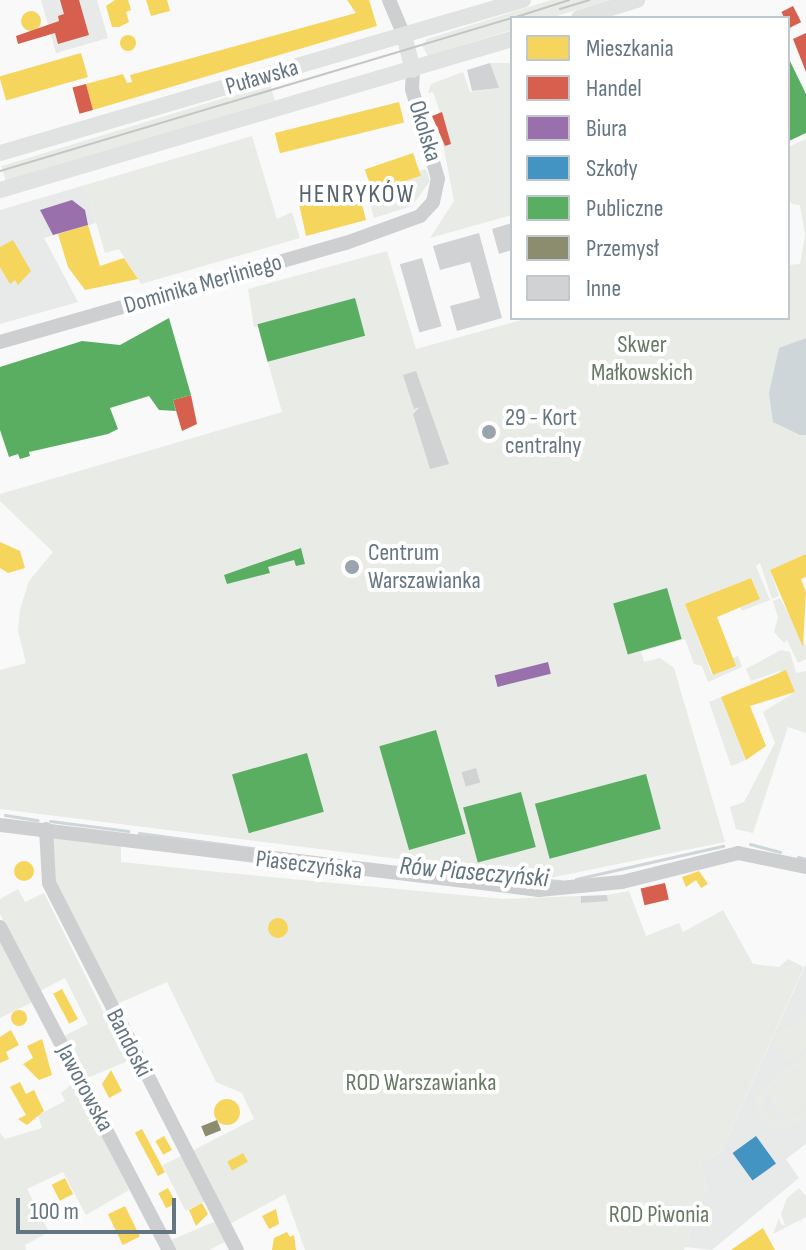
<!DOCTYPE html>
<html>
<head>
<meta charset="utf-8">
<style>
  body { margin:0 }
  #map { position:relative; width:806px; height:1250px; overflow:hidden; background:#f9f9f9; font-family:"Sofia Sans Condensed",sans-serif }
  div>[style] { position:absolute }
  .built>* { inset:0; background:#e8e9e9 }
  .green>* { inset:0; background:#e8ebe6; transform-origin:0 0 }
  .water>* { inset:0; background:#ced6d9 }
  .homes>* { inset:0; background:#f6d55c; transform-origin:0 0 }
  .round { border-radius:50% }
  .shops>* { inset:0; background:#d6604d; transform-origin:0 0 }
  .offices>* { inset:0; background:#9970ab; transform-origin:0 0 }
  .schools>* { inset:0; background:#4393c3; transform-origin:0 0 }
  .public>* { inset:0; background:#5aae61; transform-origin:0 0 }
  .industry>* { inset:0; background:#8c8c6e; transform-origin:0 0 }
  .stream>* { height:3px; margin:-1.5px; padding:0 1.5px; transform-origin:1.5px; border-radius:1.5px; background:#ced6d9 }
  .building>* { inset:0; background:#d0d2d3; transform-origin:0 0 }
  .minor>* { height:14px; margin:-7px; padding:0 7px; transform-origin:7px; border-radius:7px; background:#cecfd0 }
  .major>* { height:16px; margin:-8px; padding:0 8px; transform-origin:8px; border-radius:8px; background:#e1e2e2 }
  .tram>* { height:2px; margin:-1px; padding:0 1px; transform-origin:1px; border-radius:1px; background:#c3c5c6 }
  .dots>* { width:22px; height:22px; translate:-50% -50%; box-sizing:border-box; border:4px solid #fff; border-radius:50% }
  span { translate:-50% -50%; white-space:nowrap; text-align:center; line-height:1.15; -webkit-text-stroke:8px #fff; paint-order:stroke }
  .street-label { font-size:24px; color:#657683 }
  .park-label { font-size:24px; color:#687a64 }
  .poi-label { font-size:24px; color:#657683 }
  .left { translate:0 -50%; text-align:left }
  .neighbourhood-label { font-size:26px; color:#57646e; letter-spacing:2px }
  .water-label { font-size:26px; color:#60757c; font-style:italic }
  .legend { position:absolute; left:510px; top:16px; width:280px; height:304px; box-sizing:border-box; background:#fff; border:2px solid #c1c8cd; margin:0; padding:10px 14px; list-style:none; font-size:24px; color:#657683 }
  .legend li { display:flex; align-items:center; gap:16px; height:40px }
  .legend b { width:40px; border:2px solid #c1c8cd }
  .scale { position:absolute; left:16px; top:1198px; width:160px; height:36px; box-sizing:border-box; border:4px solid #657683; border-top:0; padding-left:10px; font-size:24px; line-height:28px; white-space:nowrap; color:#657683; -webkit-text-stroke:6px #fff; paint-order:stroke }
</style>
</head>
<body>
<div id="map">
  <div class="built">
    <div style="clip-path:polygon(41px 0,97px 0,108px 38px,56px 53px)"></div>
    <div style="clip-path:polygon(85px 185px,96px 223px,44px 238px,78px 302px,0 324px,0 210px)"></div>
    <div style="clip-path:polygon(806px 964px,806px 1144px,786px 1159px,799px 1178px,712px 1250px,685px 1247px,707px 1187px,700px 1161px,721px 1152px)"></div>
  </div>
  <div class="green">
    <div style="clip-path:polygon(551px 0,610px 0,550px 18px,512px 18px,512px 30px,428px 56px,422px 46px,427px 39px)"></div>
    <div style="clip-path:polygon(490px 63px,512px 63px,512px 215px,430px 238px,454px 201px,443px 144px,451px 144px,433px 92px,428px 93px,431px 84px,463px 72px,470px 92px,498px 88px)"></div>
    <div style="left:270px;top:84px;width:17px;height:281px;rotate:73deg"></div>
    <div style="clip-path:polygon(252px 136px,277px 219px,292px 212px,300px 238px,141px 284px,119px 249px,105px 253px,85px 185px)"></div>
    <div style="clip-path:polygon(806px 139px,806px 554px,770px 570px,779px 596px,772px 599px,760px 563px,756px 566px,770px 600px,742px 611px,740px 607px,760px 599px,751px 578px,685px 604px,712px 675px,735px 666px,732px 658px,738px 656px,742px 667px,708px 682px,702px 666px,694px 664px,685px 639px,641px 652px,644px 662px,660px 658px,674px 668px,725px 842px,550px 878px,0 809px,0 670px,26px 663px,18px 631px,20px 609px,29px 581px,53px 552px,0 501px,0 494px,282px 412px,258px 327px,254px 327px,248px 289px,387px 251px,416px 349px,529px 318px,788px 318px,788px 265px,800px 264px,805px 235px,800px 205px,792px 204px,788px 197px,788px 147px)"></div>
    <div style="clip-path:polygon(426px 169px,430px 181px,412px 206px,374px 218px,368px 196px,420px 176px,419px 171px)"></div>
    <div style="clip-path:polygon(780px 598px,806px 646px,806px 659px,798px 663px,787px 640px,784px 643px,774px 632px,778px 617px,773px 601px)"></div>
    <div style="clip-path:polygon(781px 650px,790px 652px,796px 673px,806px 671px,806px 733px,788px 727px,753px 833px,736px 829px,730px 807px,744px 802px,775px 743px,763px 712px,795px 692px,780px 671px,751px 681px,746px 669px)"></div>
    <div style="clip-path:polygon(721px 697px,746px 760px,731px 766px,709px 702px)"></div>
    <div style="clip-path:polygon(53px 837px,121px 846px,121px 862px,218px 872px,504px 899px,581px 896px,582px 903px,608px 900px,607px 895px,629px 891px,646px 936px,679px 923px,683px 932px,723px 910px,753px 964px,779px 967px,788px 959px,804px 967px,721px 1152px,700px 1161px,707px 1187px,684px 1250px,305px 1250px,285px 1194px,230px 1224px,192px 1151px,254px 1119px,242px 1093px,216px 1082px,167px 982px,117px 1004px,51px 876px)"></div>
    <div style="clip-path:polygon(18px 889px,25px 902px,44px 893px,128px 1061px,85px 1079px,64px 1036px,88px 1024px,65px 978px,40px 991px,0 914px,0 899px)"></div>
    <div style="clip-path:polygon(0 940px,33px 1002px,0 1018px)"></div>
    <div style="clip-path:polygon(806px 1015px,806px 1048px,788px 1061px,772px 1039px)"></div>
    <div style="clip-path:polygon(806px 1053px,806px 1063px,767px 1091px,762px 1106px,778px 1123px,806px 1110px,806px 1117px,785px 1129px,769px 1126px,757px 1115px,755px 1094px)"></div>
    <div style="clip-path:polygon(806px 1067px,806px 1106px,785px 1120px,767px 1094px)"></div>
    <div style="clip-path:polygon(74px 1082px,129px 1190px,86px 1215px,63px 1172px,27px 1189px,49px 1232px,25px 1245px,26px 1250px,0 1250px,0 1133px,5px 1139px,42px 1128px,38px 1115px,65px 1101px,61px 1093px)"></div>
    <div style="left:183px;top:1155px;width:51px;height:23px;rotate:63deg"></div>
    <div style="clip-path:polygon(799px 1188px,806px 1196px,806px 1217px,773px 1234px,779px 1218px,781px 1224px,785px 1226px,781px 1214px,787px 1198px)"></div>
    <div style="clip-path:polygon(216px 1221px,227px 1241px,209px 1250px,173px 1250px,169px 1241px)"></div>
  </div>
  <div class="water">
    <div style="clip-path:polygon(806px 338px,806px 435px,800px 435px,773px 422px,769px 393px,779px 348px)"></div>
  </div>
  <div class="homes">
    <div style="clip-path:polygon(115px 0,128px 0,131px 10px,126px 12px,129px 22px,119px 27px,112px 27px,106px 6px)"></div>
    <div style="clip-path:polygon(146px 0,167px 0,170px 11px,151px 16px)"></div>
    <div style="clip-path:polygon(347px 0,369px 0,377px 26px,93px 110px,86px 84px,123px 74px,127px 83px,132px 82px,130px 75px,356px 13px)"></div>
    <div class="round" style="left:21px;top:11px;width:20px;height:20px"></div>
    <div class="round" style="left:120px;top:35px;width:16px;height:16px"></div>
    <div style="left:81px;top:53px;width:25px;height:85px;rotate:74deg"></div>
    <div style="left:399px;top:102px;width:21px;height:128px;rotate:76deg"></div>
    <div style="left:413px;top:153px;width:24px;height:51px;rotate:71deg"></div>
    <div style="clip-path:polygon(345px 186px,348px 200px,360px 197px,366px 220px,306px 236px,298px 199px,318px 194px,320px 202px,328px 200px,325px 192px)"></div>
    <div style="clip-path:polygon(88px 225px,100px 266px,124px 258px,138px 279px,85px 290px,68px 267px,58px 234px)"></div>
    <div style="clip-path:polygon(13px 240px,31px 271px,18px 285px,15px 280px,10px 284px,0 267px,0 247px)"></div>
    <div style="clip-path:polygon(0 542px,20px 551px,25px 568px,8px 573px,0 568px)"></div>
    <div style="clip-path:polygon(806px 554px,806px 577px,801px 579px,806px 592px,803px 647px,770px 570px)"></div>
    <div style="clip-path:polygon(751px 578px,760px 599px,717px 617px,736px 666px,713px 675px,685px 604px)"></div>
    <div style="clip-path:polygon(786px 670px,795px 692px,750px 706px,766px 746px,746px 760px,721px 697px)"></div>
    <div class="round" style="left:14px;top:861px;width:20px;height:20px"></div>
    <div style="clip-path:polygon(699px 871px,708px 884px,701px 888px,696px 880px,686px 887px,682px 877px)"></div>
    <div class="round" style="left:268px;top:918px;width:20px;height:20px"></div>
    <div style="left:62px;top:989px;width:34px;height:10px;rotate:62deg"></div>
    <div class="round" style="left:11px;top:1010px;width:16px;height:16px"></div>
    <div style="clip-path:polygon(11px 1030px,19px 1045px,6px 1052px,9px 1059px,0 1063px,0 1037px)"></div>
    <div style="clip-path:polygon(42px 1039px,52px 1075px,39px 1080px,23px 1064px,33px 1058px,27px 1046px)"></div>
    <div style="clip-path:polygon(111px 1070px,122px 1091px,109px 1098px,102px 1084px)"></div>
    <div style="clip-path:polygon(20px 1082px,26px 1094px,34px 1090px,44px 1111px,27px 1125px,18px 1119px,26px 1115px,10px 1087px)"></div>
    <div class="round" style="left:214px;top:1099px;width:26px;height:26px"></div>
    <div style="left:142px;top:1129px;width:49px;height:8px;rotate:62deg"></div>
    <div style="left:164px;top:1136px;width:16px;height:10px;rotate:60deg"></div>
    <div style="left:243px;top:1153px;width:10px;height:18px;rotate:61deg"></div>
    <div style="left:65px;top:1178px;width:18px;height:15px;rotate:63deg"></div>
    <div style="left:168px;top:1188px;width:17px;height:11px;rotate:62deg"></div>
    <div style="clip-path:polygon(202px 1203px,208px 1214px,196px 1226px,189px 1210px)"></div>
    <div style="left:125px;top:1206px;width:34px;height:19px;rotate:64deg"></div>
    <div style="clip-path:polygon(276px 1209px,279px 1224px,269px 1229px,262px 1216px)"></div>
    <div style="clip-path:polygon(763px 1228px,775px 1250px,731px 1250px,751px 1236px)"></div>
    <div style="clip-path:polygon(287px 1232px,290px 1237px,294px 1235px,296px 1250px,272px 1250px,274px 1238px)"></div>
  </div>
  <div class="shops">
    <div style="clip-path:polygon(60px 0,79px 0,89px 35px,58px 44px,55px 33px,18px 44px,16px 36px,59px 21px,58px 16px,64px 14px)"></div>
    <div style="left:793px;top:6px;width:18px;height:13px;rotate:63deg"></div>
    <div style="clip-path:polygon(806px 33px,806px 72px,793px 39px)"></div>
    <div style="left:86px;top:84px;width:27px;height:14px;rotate:75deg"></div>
    <div style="clip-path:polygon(442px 112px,451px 144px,445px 146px,432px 116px)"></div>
    <div style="clip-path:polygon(191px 395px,197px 424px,182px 431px,173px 400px)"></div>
    <div style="left:665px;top:883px;width:17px;height:25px;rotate:77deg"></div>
  </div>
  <div class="offices">
    <div style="clip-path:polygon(72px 200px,85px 210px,88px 225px,53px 235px,40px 210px)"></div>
    <div style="left:548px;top:662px;width:12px;height:55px;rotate:76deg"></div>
  </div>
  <div class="schools">
    <div style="left:756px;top:1136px;width:34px;height:29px;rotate:54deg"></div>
  </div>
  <div class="public">
    <div style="clip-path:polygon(788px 57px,806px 94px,806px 133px,789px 141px)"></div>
    <div style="left:355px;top:298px;width:39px;height:101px;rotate:75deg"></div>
    <div style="clip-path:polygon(169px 318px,191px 395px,173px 400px,176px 411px,159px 410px,149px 396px,110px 408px,118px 429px,108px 434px,29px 452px,30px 456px,20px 459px,18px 454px,9px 457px,0 430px,0 367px,82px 341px,120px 345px)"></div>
    <div style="clip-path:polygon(301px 548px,305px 564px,296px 566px,294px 560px,268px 567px,270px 573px,227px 584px,224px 575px)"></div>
    <div style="left:667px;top:588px;width:53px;height:56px;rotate:74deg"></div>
    <div style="left:436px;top:730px;width:108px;height:59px;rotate:74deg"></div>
    <div style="left:307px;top:753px;width:61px;height:78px;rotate:74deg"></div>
    <div style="left:646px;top:774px;width:57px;height:115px;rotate:75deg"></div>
    <div style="left:521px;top:792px;width:57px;height:60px;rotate:75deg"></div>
  </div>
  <div class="industry">
    <div style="left:217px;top:1120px;width:11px;height:17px;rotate:68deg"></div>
  </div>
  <div class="stream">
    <div style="left:5px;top:815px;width:33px;rotate:9deg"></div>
    <div style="left:50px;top:821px;width:79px;rotate:7.3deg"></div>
    <div style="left:139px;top:833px;width:128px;rotate:7.6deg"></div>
    <div style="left:750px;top:844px;width:31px;rotate:15deg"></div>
    <div style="left:798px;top:857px;width:8px;rotate:14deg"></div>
    <div style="left:465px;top:874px;width:96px;rotate:4.2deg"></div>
    <div style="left:576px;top:879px;width:151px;rotate:-12.7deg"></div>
  </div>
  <div class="building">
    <div style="clip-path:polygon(490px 63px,499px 88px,472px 91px,467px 70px)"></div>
    <div style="clip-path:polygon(512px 223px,512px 250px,499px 254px,492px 229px)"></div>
    <div style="clip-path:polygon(479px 233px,502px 318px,457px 331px,450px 306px,480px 298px,470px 262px,440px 270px,433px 246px)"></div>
    <div style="left:422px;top:258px;width:71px;height:23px;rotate:74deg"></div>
    <div style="clip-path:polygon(416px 371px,449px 464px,430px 469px,413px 414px,420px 407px,414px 409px,403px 375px)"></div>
    <div style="left:476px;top:768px;width:15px;height:15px;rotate:74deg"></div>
    <div style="clip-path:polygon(607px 895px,608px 901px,581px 903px,581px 896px)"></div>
  </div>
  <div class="minor">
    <div style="left:389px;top:0;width:39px;rotate:67deg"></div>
    <div style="left:0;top:342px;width:360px;rotate:-16deg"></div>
    <div style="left:346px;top:243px;width:79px;rotate:-20deg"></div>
    <div style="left:420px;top:216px;width:19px;rotate:-47deg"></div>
    <div style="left:433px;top:202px;width:24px;rotate:-78deg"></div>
    <div style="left:438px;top:179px;width:94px;rotate:-106.1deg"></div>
    <div style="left:412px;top:89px;width:19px;rotate:-87deg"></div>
    <div style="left:0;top:825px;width:543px;rotate:6.88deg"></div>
    <div style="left:539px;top:890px;width:83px;rotate:-5.5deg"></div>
    <div style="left:622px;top:882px;width:120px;rotate:-14deg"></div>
    <div style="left:738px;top:853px;width:69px;rotate:11.6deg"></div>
    <div style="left:46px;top:829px;width:54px;rotate:86.8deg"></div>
    <div style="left:49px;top:883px;width:412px;rotate:62.9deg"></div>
    <div style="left:0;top:927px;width:365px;rotate:62.4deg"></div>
  </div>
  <div class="major">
    <div style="left:579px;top:18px;width:61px;rotate:-17.2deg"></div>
    <div style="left:404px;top:36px;width:35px;rotate:75deg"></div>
    <div style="left:0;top:153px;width:545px;rotate:-16.31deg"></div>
    <div style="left:0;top:190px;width:534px;rotate:-16.43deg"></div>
  </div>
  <div class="tram">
    <div style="left:560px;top:9px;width:31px;rotate:-17deg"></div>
    <div style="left:513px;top:18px;width:59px;rotate:-17.8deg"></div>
    <div style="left:0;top:171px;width:534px;rotate:-16.64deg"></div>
  </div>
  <div class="dots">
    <div style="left:489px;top:432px;background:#99a4ac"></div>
    <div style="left:352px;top:567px;background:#99a4ac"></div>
  </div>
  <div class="street-label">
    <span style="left:262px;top:77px;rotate:-16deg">Puławska</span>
    <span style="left:425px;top:131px;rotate:73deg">Okolska</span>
    <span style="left:203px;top:284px;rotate:-16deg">Dominika Merliniego</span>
    <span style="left:309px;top:865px;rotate:7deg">Piaseczyńska</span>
    <span style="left:129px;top:1043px;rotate:63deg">Bandoski</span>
    <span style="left:85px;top:1088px;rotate:62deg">Jaworowska</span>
  </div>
  <div class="park-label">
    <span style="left:642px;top:359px">Skwer<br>Małkowskich</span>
    <span style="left:421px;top:1083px">ROD Warszawianka</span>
    <span style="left:659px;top:1215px">ROD Piwonia</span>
  </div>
  <div class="poi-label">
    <span class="left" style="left:505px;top:432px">29 - Kort<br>centralny</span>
    <span class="left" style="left:368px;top:567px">Centrum<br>Warszawianka</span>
  </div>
  <div class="neighbourhood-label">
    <span style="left:357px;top:195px">HENRYKÓW</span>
  </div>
  <div class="water-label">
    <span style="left:474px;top:873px;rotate:5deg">Rów Piaseczyński</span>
  </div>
  <ul class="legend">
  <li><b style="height:22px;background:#f6d55c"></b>Mieszkania</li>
  <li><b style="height:22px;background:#d6604d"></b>Handel</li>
  <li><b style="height:22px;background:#9970ab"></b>Biura</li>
  <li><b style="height:22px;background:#4393c3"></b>Szkoły</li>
  <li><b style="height:22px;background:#5aae61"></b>Publiczne</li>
  <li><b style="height:22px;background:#8c8c6e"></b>Przemysł</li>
  <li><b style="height:22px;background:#d0d2d3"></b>Inne</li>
  </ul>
  <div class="scale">100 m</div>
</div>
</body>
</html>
